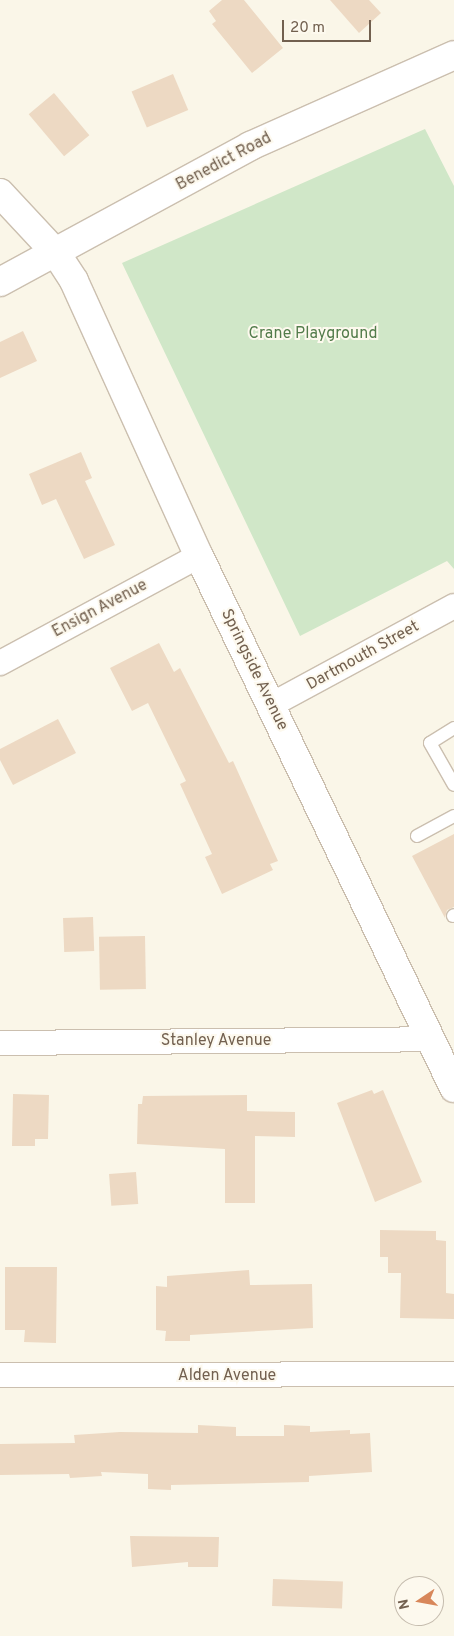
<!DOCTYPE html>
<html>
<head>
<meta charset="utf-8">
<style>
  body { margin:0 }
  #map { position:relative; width:454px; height:1636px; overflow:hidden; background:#faf6e8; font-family:Overpass,sans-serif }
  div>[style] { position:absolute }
  .green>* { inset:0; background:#d0e7c8 }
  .building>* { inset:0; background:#edd9c3; transform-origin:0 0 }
  .roads { filter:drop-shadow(1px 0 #cbbfaf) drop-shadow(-1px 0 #cbbfaf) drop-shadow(0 1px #cbbfaf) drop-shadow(0 -1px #cbbfaf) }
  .lane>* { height:12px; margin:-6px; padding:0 6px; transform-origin:6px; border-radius:6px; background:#fff }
  .street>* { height:24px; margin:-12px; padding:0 12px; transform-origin:12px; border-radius:12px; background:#fff }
  .secondary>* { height:28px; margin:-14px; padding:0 14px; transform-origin:14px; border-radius:14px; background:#fff }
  span { translate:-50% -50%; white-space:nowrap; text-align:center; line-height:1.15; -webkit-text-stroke:4px #fdf9ee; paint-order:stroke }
  .street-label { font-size:16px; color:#72604f }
  .park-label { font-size:16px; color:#537c4b }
  .north { position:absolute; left:394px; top:1576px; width:50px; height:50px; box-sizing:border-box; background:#fdf9ee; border:1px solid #c5bcae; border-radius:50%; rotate:258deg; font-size:14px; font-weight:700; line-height:20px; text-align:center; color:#72604f }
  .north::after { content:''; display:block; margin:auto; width:18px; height:22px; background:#d8875a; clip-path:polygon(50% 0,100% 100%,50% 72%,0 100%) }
  .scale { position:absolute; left:282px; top:20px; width:89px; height:22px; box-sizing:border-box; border:2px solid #72604f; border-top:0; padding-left:6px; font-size:15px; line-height:18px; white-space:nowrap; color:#72604f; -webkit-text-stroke:4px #fdf9ee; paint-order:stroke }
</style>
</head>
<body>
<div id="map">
  <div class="green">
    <div style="clip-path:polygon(425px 129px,454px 186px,454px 569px,447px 561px,300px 636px,122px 263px)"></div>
  </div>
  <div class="building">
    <div style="clip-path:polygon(222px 0,244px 0,283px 48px,252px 73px,212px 24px,216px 21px,209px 11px)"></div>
    <div style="clip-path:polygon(330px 0,369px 0,381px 13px,359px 33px)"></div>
    <div style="left:173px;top:74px;width:39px;height:45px;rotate:67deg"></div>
    <div style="left:54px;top:93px;width:55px;height:33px;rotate:50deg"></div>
    <div style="clip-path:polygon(23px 331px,37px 361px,0 378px,0 342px)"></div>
    <div style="clip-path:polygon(81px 452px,92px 478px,85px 481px,115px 545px,84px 559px,56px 499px,42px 505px,29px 474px)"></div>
    <div style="clip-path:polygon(159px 643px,174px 672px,180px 668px,229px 763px,233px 761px,278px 861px,270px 864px,273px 870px,222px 894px,205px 857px,212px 854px,180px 784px,186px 781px,148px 703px,132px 711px,110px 668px)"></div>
    <div style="clip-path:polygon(58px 719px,76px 753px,13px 785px,0 760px,0 749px)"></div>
    <div style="clip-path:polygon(454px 834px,454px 907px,447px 910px,445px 918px,412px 856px)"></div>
    <div style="left:93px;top:917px;width:34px;height:30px;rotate:88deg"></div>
    <div style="left:145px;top:936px;width:53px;height:46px;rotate:89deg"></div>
    <div style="clip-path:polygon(372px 1090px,374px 1094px,383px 1090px,422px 1182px,375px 1202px,337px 1103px)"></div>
    <div style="clip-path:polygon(13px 1094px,49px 1095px,48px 1139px,35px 1139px,35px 1146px,12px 1146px)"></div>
    <div style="clip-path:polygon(247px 1095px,247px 1111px,295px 1112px,295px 1137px,255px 1136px,255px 1203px,225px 1203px,225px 1149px,137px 1144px,138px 1104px,142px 1104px,143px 1096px)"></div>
    <div style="left:136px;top:1172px;width:32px;height:27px;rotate:86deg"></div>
    <div style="clip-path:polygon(380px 1230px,436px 1231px,436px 1240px,446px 1241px,446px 1293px,454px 1294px,454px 1319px,400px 1318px,401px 1273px,388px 1273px,388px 1257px,380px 1257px)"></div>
    <div style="clip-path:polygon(5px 1267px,57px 1267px,56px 1343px,24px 1342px,25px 1330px,5px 1330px)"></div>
    <div style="clip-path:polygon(249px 1270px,250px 1285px,312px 1284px,313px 1328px,190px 1335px,190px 1341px,165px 1341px,166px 1331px,156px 1330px,156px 1286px,167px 1287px,167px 1276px)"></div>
    <div style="clip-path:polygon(198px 1425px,236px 1427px,236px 1436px,284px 1436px,284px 1425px,310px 1426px,310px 1432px,350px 1430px,350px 1434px,370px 1433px,372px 1472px,309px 1476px,309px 1482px,171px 1485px,171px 1490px,148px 1489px,148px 1474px,101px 1472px,102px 1476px,70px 1478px,69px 1474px,0 1475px,0 1444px,75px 1443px,74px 1435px,120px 1432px,198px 1433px)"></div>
    <div style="clip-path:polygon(130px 1536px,219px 1537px,218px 1567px,188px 1567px,188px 1562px,132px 1567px)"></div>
    <div style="left:273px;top:1579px;width:70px;height:27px;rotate:2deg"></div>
  </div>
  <div class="roads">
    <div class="lane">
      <div style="left:454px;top:728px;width:28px;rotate:148deg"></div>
      <div style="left:430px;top:743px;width:48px;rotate:60.3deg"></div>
      <div style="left:417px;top:836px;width:42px;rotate:-28.4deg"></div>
      <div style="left:453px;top:916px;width:1px;rotate:-45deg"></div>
    </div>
    <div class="street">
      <div style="left:0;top:663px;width:226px;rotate:-28.3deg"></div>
      <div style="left:271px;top:705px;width:208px;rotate:-28.4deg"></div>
      <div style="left:0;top:1043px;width:431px;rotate:-0.5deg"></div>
      <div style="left:0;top:1375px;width:454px;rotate:-0.1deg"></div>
    </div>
    <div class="secondary">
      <div style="left:0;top:193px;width:82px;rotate:47deg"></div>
      <div style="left:56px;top:253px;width:33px;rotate:57deg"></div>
      <div style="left:74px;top:281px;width:302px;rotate:65.6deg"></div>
      <div style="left:199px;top:556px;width:590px;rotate:64.39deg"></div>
      <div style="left:0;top:282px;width:285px;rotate:-28.5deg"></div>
      <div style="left:250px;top:146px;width:223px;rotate:-24deg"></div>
    </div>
  </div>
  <div class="street-label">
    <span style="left:224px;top:162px;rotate:-28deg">Benedict Road</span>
    <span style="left:100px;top:609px;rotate:-28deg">Ensign Avenue</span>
    <span style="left:363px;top:656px;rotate:-29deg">Dartmouth Street</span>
    <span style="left:254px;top:670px;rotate:64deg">Springside Avenue</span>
    <span style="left:216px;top:1041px">Stanley Avenue</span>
    <span style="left:227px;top:1376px">Alden Avenue</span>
  </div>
  <div class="park-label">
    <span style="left:313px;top:334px">Crane Playground</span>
  </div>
  <div class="north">N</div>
  <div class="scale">20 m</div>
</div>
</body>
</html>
